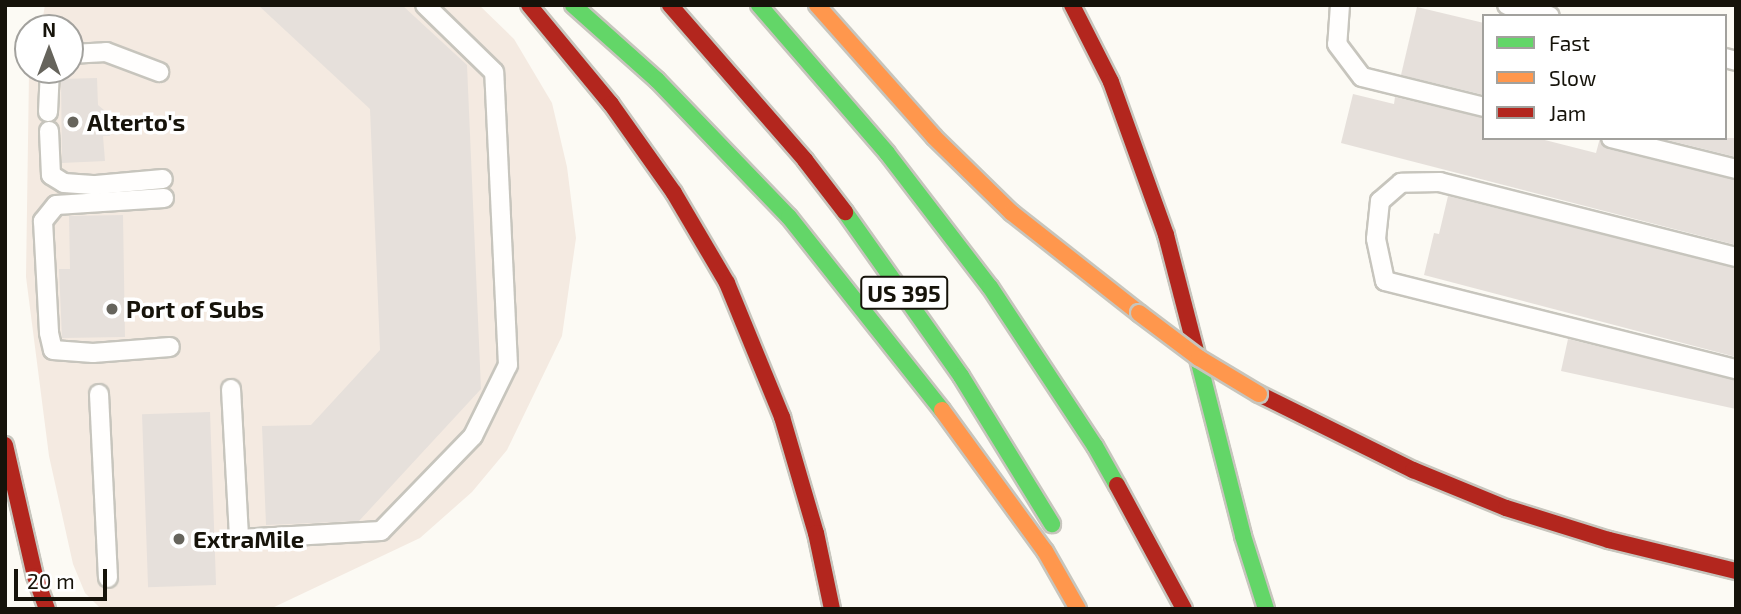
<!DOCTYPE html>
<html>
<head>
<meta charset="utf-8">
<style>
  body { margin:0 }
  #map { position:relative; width:1741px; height:614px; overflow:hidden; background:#fcfaf4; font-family:"Exo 2",sans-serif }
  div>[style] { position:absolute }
  .commercial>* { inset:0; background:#f4eae1 }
  .building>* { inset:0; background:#e6e0db; transform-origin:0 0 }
  .roads { filter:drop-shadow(2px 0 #c7c5bd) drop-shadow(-2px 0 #c7c5bd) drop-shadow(0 2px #c7c5bd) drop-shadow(0 -2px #c7c5bd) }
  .lane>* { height:18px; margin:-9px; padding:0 9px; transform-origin:9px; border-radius:9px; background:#fffefd }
  .fast>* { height:16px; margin:-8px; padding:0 8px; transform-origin:8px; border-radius:8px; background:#63d668 }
  .slow>* { height:16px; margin:-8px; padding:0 8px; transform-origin:8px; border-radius:8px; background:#ff974d }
  .jam>* { height:16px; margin:-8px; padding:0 8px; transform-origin:8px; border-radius:8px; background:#b3261e }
  .bridges { filter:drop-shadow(2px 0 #c7c5bd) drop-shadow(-2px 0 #c7c5bd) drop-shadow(0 2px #c7c5bd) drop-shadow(0 -2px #c7c5bd) }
  .slow-bridge>* { height:16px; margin:-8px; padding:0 8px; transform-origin:8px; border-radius:8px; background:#ff974d }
  .dots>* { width:19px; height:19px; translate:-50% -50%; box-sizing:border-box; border:4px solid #fff; border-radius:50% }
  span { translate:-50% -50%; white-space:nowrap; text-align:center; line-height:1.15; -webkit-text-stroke:7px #fff; paint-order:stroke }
  .shield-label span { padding:2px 5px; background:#fff; border:2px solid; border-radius:5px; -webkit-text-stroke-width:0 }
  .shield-label { font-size:23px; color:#16130a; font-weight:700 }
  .poi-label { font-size:24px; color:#16130a; font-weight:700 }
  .left { translate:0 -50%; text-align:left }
  .frame { position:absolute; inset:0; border:7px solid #16130a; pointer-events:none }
  .legend { position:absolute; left:1482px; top:14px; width:245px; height:126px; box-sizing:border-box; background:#fff; border:2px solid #a2a19d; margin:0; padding:9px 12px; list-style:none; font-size:21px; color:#16130a }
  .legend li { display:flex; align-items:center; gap:14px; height:35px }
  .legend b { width:35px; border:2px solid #a2a19d }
  .north { position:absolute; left:14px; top:14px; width:70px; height:70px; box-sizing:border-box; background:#fff; border:2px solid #a2a19d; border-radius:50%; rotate:0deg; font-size:19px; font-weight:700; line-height:28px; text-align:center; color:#16130a }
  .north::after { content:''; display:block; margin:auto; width:24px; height:32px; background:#66645c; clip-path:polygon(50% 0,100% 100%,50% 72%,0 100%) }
  .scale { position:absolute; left:14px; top:569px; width:93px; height:32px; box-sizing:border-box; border:4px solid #16130a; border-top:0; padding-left:9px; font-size:21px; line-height:24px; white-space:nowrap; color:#16130a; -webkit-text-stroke:5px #fff; paint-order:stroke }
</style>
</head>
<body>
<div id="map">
  <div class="commercial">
    <div style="clip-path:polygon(45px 5px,479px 5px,514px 39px,552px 103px,567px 167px,576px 238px,562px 336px,507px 450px,472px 492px,420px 538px,270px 609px,101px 609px,85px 593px,73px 564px,49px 456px,26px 277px,29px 73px,30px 70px,70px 70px,70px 28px,41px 28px)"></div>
  </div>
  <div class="building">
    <div style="clip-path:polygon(258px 5px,402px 5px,467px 65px,481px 389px,359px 521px,266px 525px,262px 426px,311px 425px,380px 350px,370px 109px)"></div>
    <div style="clip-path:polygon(1417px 7px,1484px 23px,1484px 95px,1401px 75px)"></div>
    <div style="clip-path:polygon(97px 78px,98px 105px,110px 115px,110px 136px,103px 136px,105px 161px,62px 163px,61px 79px)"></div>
    <div style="clip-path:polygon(1353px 94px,1394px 104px,1395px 97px,1484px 118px,1484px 138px,1537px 138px,1596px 153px,1600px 138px,1608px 149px,1736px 180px,1736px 245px,1341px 143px)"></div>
    <div style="clip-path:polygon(1659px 138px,1736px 138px,1736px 157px)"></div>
    <div style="clip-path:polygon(1448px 196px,1736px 268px,1736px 357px,1424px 275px,1434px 233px,1439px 234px)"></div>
    <div style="clip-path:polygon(123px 215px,125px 337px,62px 338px,59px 269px,70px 269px,69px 216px)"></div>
    <div style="clip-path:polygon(1568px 339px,1736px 380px,1736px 409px,1561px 371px)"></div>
    <div style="left:210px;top:412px;width:173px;height:68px;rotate:88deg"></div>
  </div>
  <div class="roads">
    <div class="lane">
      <div style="left:1340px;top:5px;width:39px;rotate:94deg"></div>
      <div style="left:1337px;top:44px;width:41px;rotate:52.9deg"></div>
      <div style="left:1362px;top:77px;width:126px;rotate:13.8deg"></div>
      <div style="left:1507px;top:5px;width:44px;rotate:14.3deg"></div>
      <div style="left:70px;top:54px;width:36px;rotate:-3deg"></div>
      <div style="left:106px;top:52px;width:57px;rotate:20.7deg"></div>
      <div style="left:1725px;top:58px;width:11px;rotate:15deg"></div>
      <div style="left:48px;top:112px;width:42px;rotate:-87.3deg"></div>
      <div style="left:49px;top:131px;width:44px;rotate:87.4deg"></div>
      <div style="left:51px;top:175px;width:15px;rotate:32deg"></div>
      <div style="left:64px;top:183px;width:32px;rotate:4deg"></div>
      <div style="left:96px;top:185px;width:67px;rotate:-5.1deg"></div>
      <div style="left:1611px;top:138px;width:129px;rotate:13.9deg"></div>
      <div style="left:164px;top:198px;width:108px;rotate:176.3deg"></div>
      <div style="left:56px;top:205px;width:21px;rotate:129deg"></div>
      <div style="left:43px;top:221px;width:112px;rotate:86.9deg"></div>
      <div style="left:49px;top:333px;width:17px;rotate:77deg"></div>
      <div style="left:53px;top:350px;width:40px;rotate:4.3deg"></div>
      <div style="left:93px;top:353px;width:77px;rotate:-4.5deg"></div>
      <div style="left:1736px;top:257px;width:305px;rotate:-165.8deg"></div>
      <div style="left:1440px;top:182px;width:39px;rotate:179deg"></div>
      <div style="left:1401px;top:183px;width:28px;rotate:139deg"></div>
      <div style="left:1380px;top:201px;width:38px;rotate:96deg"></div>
      <div style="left:1376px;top:239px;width:43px;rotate:77.9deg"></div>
      <div style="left:1385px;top:281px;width:362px;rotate:14.1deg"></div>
      <div style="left:231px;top:389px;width:150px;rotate:86.9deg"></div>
      <div style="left:239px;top:539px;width:142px;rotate:-3.2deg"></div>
      <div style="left:381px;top:531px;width:132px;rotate:-45.9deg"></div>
      <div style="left:473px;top:436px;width:79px;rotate:-63.8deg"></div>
      <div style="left:508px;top:365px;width:293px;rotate:-92.7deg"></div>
      <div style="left:494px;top:72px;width:96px;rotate:-135.8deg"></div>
      <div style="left:99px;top:394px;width:184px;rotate:87.2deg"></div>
    </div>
    <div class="fast">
      <div style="left:573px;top:5px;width:113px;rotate:41.8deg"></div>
      <div style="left:657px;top:80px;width:190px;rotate:46.1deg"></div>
      <div style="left:789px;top:217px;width:246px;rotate:51.6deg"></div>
      <div style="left:759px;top:5px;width:196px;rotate:49.1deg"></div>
      <div style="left:887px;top:153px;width:169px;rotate:52.5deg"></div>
      <div style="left:990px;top:287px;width:191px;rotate:56.6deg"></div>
      <div style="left:1095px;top:446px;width:45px;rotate:60.6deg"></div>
      <div style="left:845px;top:212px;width:201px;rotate:54.7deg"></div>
      <div style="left:961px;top:376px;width:174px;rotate:58.4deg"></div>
      <div style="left:1195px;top:347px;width:195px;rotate:75.7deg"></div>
      <div style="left:1243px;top:536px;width:77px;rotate:72.5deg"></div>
    </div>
    <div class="slow">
      <div style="left:817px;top:5px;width:176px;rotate:48.4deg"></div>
      <div style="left:934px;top:137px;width:109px;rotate:44.3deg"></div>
      <div style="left:1012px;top:213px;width:162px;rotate:38.2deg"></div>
      <div style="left:942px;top:410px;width:175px;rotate:53.9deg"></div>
      <div style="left:1045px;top:551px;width:67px;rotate:60.4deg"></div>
    </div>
    <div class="jam">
      <div style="left:529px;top:5px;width:129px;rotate:50.4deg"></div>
      <div style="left:611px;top:104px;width:109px;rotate:54.7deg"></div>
      <div style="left:674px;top:193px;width:104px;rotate:59.5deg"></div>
      <div style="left:727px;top:283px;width:145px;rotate:67.7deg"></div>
      <div style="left:782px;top:417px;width:121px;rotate:73.7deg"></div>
      <div style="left:816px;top:533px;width:78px;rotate:78.1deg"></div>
      <div style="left:670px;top:5px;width:206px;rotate:48.9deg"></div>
      <div style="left:805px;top:160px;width:66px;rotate:52.4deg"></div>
      <div style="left:1072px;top:5px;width:86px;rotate:63.1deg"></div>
      <div style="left:1111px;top:82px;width:163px;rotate:70.2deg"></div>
      <div style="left:1166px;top:235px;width:116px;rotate:75.5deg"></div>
      <div style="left:1259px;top:394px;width:172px;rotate:26.3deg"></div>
      <div style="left:1413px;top:470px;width:100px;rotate:22.2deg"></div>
      <div style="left:1506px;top:508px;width:108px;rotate:17.3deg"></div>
      <div style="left:1609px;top:540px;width:131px;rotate:13.7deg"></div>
      <div style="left:5px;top:445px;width:134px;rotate:77.1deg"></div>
      <div style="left:35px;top:576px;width:35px;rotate:70deg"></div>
      <div style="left:1117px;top:485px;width:141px;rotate:61.6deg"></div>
    </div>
  </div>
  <div class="bridges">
    <div class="slow-bridge">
      <div style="left:1139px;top:313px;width:75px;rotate:36.9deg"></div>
      <div style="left:1199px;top:358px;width:70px;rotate:31deg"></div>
    </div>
  </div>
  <div class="dots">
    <div style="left:73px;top:122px;background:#66645c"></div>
    <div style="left:112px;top:309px;background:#66645c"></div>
    <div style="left:179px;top:539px;background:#66645c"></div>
  </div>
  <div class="shield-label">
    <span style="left:904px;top:293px">US 395</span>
  </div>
  <div class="poi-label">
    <span class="left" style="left:87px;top:122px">Alterto's</span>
    <span class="left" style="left:126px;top:309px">Port of Subs</span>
    <span class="left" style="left:193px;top:539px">ExtraMile</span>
  </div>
  <div class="frame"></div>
  <ul class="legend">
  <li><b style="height:9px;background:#63d668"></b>Fast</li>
  <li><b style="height:9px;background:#ff974d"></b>Slow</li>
  <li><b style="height:9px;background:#b3261e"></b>Jam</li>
  </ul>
  <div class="north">N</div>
  <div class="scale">20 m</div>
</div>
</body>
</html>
